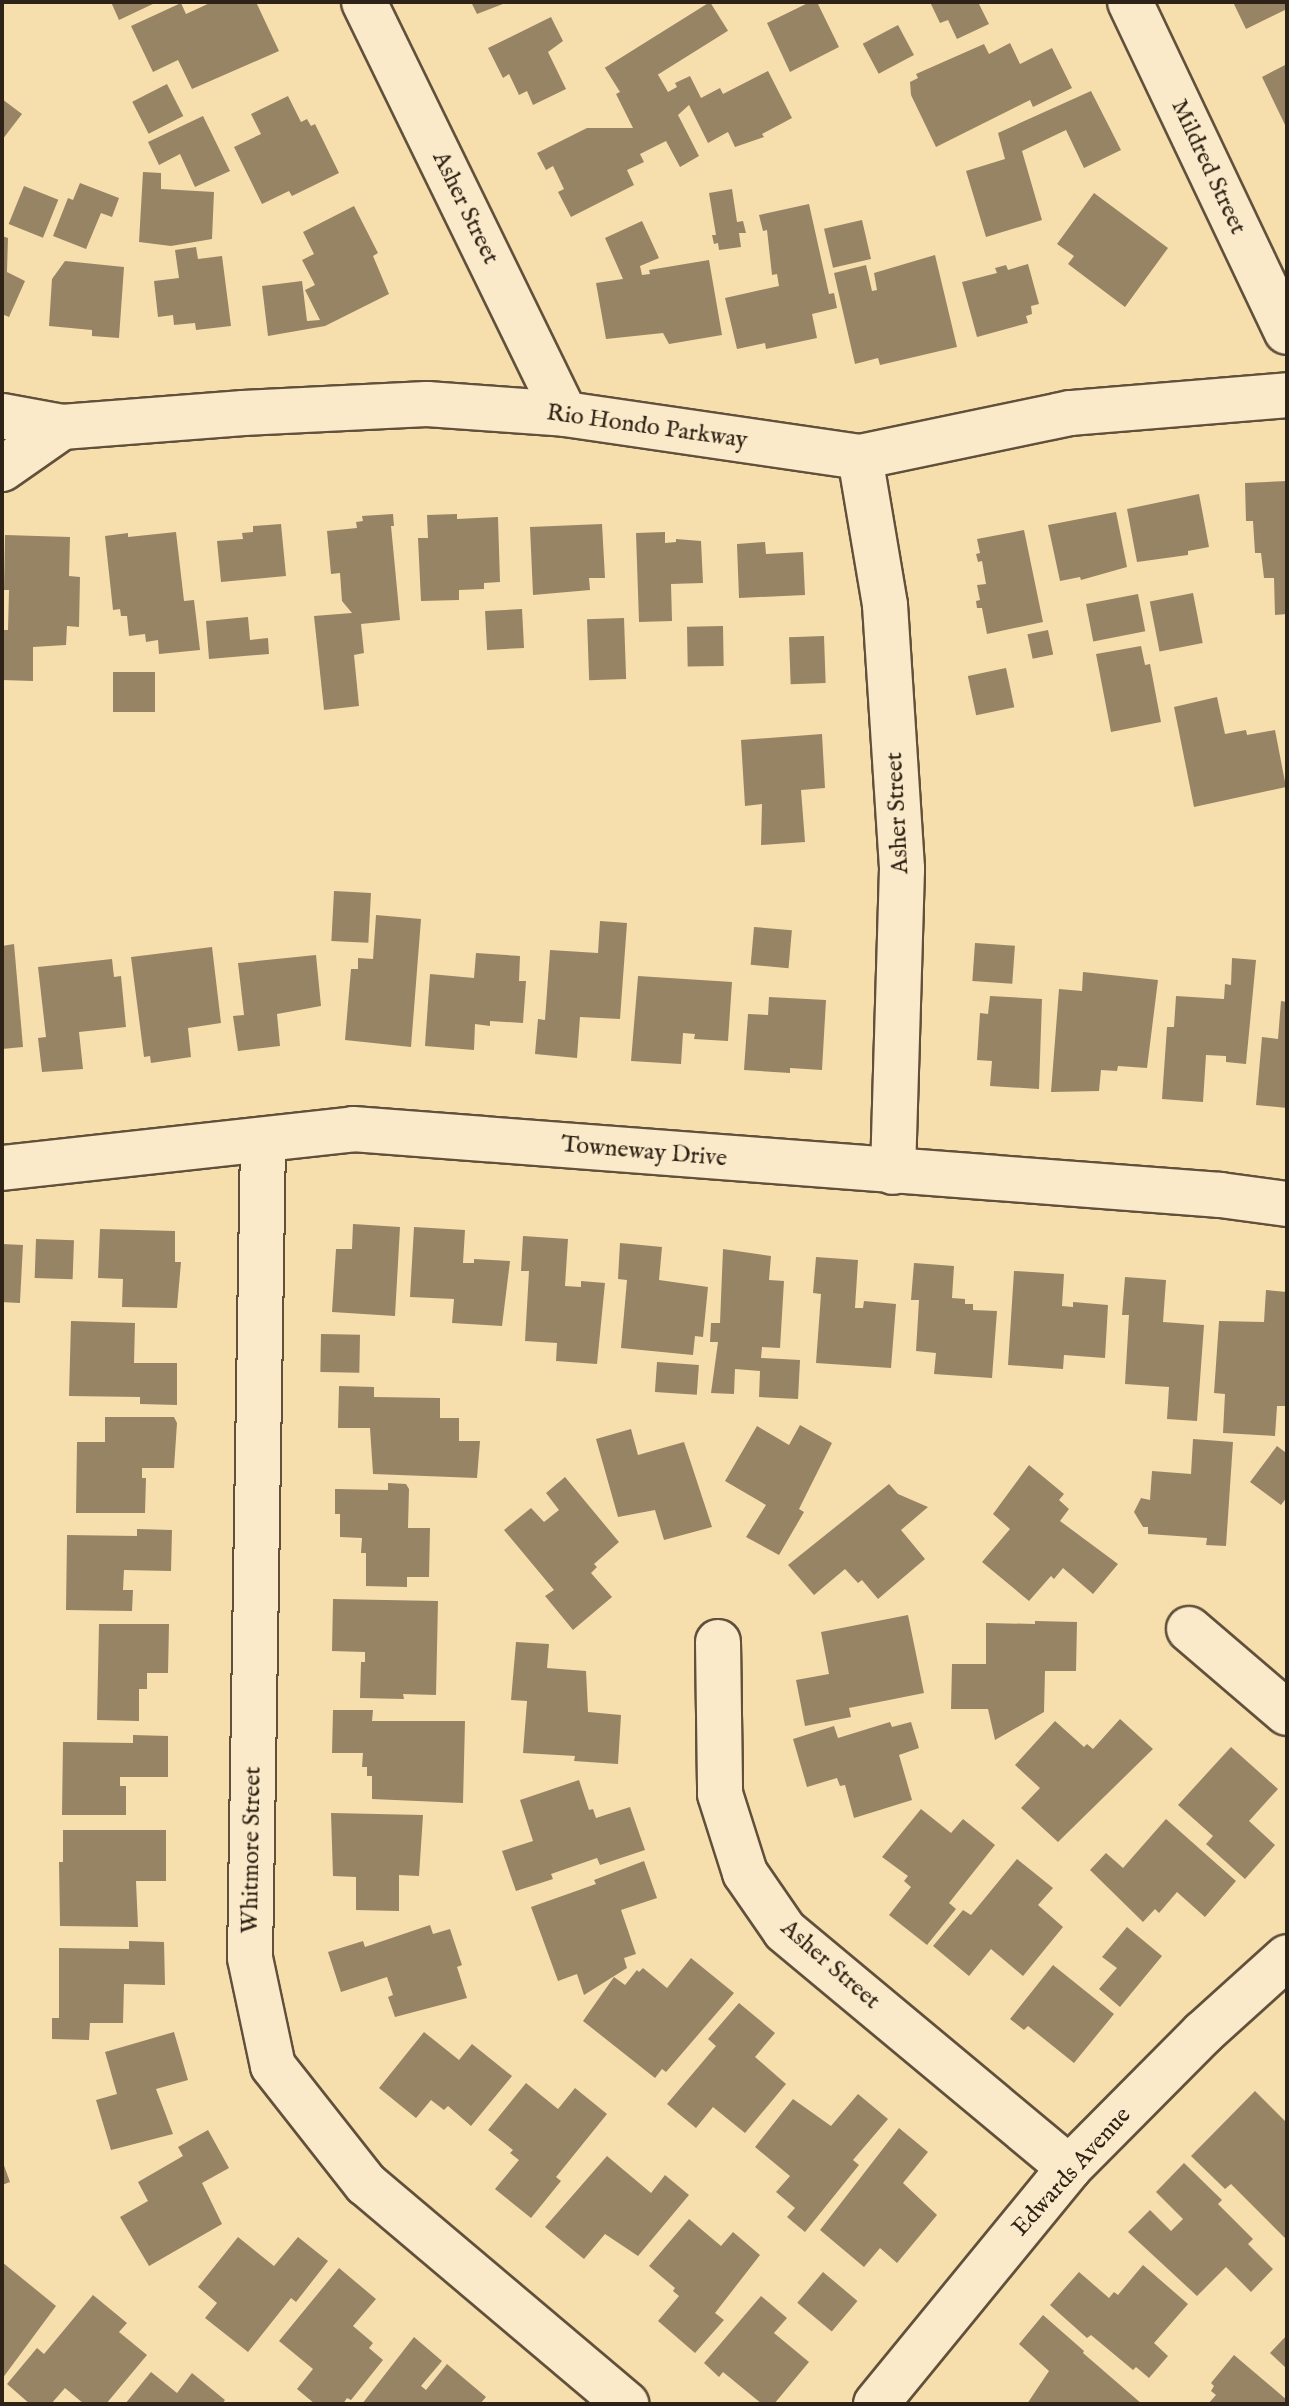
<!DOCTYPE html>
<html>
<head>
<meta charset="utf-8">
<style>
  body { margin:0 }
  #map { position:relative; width:1289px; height:2406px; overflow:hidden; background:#f7dead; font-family:"IM FELL English",serif }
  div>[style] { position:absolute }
  .building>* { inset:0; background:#978465; transform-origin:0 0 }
  .roads { filter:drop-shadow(2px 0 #61513c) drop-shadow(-2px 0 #61513c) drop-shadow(0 2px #61513c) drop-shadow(0 -2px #61513c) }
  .minor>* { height:44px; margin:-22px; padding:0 22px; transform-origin:22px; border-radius:22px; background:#faeaca }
  .tertiary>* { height:44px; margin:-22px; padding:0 22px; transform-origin:22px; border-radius:22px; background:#faeaca }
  span { translate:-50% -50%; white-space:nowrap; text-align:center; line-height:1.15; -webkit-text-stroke:8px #faeaca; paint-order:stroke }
  .street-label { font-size:24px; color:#2f2216 }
  .frame { position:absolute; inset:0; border:4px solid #2f2216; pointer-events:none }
</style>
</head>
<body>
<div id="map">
  <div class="building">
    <div style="clip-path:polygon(111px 2px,157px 2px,119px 20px)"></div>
    <div style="clip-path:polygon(212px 2px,256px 2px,279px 51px,192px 89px,178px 60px,153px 72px,131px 26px,181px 3px,186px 14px)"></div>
    <div style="clip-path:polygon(471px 2px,508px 2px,477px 14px)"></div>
    <div style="left:710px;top:2px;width:34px;height:124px;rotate:58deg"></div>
    <div style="clip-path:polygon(810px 2px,817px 2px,839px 47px,790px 72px,767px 23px)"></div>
    <div style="clip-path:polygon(930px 2px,984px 2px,979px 4px,989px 24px,957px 39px,948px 20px,940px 23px)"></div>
    <div style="clip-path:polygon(1233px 2px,1287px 2px,1287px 9px,1246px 29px)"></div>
    <div style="clip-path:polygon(551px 17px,563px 41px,548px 52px,566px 89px,533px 105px,527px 91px,519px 95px,509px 74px,503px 78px,488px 48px)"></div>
    <div style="left:898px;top:25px;width:34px;height:40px;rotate:62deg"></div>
    <div style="clip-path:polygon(1010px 43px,1020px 64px,1052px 48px,1072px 88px,1033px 107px,1030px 100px,936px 147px,911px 95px,910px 82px,918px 78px,916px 74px,984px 44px,989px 54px)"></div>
    <div style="clip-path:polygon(1287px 64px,1287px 129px,1262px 77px)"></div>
    <div style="clip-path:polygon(768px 71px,792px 118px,762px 134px,764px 137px,735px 147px,728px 132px,708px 143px,689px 105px,678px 115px,699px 156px,680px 167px,666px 141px,640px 154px,644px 162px,627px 170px,634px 185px,571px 217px,558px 192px,564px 189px,553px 166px,546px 170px,537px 153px,587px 128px,633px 128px,616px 94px,657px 73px,668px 92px,677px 87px,675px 83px,690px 76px,701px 98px,720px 88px,723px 94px)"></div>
    <div style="left:167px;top:84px;width:36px;height:39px;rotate:63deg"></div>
    <div style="clip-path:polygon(1091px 91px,1121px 150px,1084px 168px,1066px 130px,1022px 151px,1042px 220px,986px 237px,966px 171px,1005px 159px,998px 133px)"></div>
    <div style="clip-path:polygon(288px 96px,301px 122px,307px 119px,311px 126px,315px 124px,339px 173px,292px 196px,289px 191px,262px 204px,234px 147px,261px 134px,251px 114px)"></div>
    <div style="clip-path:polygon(2px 99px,22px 114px,2px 140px)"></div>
    <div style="clip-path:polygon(203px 116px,230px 171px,195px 187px,180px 154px,159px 165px,148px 142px)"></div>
    <div style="clip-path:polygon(143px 172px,161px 173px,161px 189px,214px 192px,212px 239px,171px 246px,139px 242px)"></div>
    <div style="clip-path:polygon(80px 183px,119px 198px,112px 217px,101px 213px,86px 249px,53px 236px,68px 198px,73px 200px)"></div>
    <div style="left:24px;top:186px;width:37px;height:41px;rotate:22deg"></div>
    <div style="clip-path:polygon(732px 189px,737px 222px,743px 221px,746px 233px,739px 233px,741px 247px,719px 250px,718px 243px,714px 244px,712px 235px,716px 235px,709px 193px)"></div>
    <div style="clip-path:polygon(1094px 193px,1168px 248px,1125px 307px,1068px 264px,1074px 256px,1057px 244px)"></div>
    <div style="clip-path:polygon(809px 204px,829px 294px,834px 293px,837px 308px,812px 314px,817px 338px,766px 349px,765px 343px,737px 349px,725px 298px,779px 286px,777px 274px,772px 275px,767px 230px,763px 231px,759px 215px)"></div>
    <div style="clip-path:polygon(354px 206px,378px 253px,373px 256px,389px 294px,325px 326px,268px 336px,262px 286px,302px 281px,307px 321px,320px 320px,305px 290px,315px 285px,302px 260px,314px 254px,303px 232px)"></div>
    <div style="left:862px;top:220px;width:40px;height:39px;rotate:77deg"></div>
    <div style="clip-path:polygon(642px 221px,659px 258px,640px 266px,642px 275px,650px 274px,649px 270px,709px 260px,722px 335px,669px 344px,663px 333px,606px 339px,596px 283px,623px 279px,605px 238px)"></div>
    <div style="clip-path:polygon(2px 236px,8px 238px,7px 272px,25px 281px,9px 317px,2px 314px)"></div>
    <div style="clip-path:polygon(196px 247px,198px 259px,222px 256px,231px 326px,196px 330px,195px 323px,174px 325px,173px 315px,158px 317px,154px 281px,179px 278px,175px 250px)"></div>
    <div style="clip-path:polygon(935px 255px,957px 347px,880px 365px,878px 358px,855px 364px,834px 273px,866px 265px,872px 291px,877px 290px,874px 273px)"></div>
    <div style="clip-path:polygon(65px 261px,124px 267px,119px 338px,92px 336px,92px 330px,49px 326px,52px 279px)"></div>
    <div style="clip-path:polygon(1028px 264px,1039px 304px,1031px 306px,1032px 314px,1026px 316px,1028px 323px,977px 337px,962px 282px,997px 273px,995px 268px,1006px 265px,1008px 270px)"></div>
    <div style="clip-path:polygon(1287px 481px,1287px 614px,1275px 615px,1274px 578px,1264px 578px,1261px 553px,1255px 553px,1253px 521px,1246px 521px,1245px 483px)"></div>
    <div style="clip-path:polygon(1199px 494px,1209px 547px,1188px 551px,1188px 555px,1137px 562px,1127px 509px)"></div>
    <div style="clip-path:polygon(1116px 512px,1127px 567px,1081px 580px,1080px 577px,1060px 581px,1048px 525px)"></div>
    <div style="clip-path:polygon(393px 514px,394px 526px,391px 526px,400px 620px,361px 624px,364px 653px,354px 655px,359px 706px,324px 710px,314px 616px,352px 613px,342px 601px,340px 573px,331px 574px,327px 531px,357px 528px,356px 522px,363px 521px,362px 516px)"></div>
    <div style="clip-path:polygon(457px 514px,457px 519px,498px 517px,500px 582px,484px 583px,484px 589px,459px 590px,459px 600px,421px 601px,418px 538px,428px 538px,427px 515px)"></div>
    <div style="clip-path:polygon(281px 524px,286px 576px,221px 582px,217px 541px,243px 539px,242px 533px,253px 532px,253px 526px)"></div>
    <div style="clip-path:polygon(602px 524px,605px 578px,589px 578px,590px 590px,533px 595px,530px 527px)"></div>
    <div style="clip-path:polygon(1024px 530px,1043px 622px,987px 634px,982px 608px,977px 608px,976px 601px,980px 600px,977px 585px,986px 584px,982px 561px,978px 562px,976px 554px,980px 553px,977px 539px)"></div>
    <div style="clip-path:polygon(176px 532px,184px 601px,194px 600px,200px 650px,159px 654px,158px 640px,146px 642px,145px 634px,129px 636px,127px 616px,121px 616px,120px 609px,113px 610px,105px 536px,128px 533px,128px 537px)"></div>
    <div style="clip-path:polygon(665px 532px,665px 543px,676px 542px,676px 539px,701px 541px,703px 583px,671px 584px,672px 621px,639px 622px,636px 533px)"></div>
    <div style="clip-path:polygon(5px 535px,70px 537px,69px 576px,80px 577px,79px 627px,67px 626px,66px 645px,33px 647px,33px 681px,2px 680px,2px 630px,8px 630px,9px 590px,4px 590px)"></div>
    <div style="clip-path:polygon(765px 542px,766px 554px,803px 552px,805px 595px,739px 598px,737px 544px)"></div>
    <div style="left:1193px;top:593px;width:51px;height:44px;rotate:79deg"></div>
    <div style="left:1138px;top:594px;width:38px;height:53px;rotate:79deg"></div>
    <div style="left:522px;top:609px;width:39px;height:37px;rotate:87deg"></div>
    <div style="clip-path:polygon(248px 617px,250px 640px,268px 638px,269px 654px,209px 659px,206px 621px)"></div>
    <div style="left:624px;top:618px;width:61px;height:37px;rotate:88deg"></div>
    <div style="left:723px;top:626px;width:40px;height:36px;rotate:89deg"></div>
    <div style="left:1048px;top:630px;width:25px;height:21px;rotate:78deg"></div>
    <div style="left:824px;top:636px;width:47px;height:35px;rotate:88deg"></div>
    <div style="clip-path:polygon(1141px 646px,1145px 665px,1150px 664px,1161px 722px,1111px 732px,1096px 654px)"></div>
    <div style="left:1006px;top:668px;width:40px;height:39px;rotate:78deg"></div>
    <div style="left:113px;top:672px;width:42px;height:40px"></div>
    <div style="clip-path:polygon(1217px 697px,1225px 734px,1246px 730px,1247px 735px,1275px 730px,1286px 787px,1194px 807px,1174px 707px)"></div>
    <div style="clip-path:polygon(822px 734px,825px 788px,801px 790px,805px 842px,761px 845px,762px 804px,745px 806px,741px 740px)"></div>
    <div style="left:334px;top:891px;width:37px;height:50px;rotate:3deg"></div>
    <div style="clip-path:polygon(376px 915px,421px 919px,411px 1047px,345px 1040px,351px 969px,358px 969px,358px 958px,373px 959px)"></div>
    <div style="clip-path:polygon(600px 921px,627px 923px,620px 1019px,580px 1017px,577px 1058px,535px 1054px,538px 1019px,545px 1020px,550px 950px,598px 953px)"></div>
    <div style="left:754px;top:927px;width:38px;height:38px;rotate:5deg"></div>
    <div style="left:975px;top:943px;width:40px;height:38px;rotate:4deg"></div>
    <div style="clip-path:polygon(14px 944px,23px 1047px,2px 1049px,2px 946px)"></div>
    <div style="clip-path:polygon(212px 947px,221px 1023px,188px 1028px,191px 1057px,151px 1063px,150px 1056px,144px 1057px,131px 957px)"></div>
    <div style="clip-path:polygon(476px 953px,520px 956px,519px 981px,526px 981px,523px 1023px,490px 1021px,490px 1026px,475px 1024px,474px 1050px,425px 1046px,430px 974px,474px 978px)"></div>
    <div style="clip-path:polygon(316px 955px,321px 1006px,277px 1014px,280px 1046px,238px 1051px,233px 1016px,244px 1015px,238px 963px)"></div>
    <div style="clip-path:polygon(1232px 958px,1256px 960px,1246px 1064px,1226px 1062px,1226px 1056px,1206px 1055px,1203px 1102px,1162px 1099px,1167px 1027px,1174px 1027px,1176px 996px,1224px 999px,1225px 984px,1231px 985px)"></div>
    <div style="clip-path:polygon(112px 959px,114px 977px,121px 976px,126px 1027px,79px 1032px,83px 1069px,42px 1072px,38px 1038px,46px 1037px,38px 967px)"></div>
    <div style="clip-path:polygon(1083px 972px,1158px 980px,1147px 1068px,1118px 1066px,1117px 1071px,1101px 1070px,1099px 1091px,1051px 1092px,1059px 989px,1082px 991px)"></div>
    <div style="clip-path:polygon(638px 976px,732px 982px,728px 1041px,694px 1039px,695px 1034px,683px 1033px,681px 1064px,631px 1061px)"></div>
    <div style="clip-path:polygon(990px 996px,1042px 999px,1039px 1089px,990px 1086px,992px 1061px,977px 1060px,980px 1013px,988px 1014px)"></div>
    <div style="clip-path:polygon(769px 997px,826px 1000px,822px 1070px,790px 1068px,790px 1073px,744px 1070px,748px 1014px,768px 1015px)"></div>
    <div style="clip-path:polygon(1281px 1001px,1287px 1002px,1287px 1108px,1256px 1105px,1262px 1037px,1278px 1039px)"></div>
    <div style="clip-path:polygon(353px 1224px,400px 1227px,395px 1316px,332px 1312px,336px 1249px,352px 1249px)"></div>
    <div style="clip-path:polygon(414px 1227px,465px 1230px,463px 1263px,474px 1263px,474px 1259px,510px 1261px,502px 1326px,452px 1323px,454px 1299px,410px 1297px)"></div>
    <div style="clip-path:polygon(100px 1229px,175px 1231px,175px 1262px,181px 1262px,177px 1308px,122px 1307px,123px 1279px,98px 1278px)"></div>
    <div style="clip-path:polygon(523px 1236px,568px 1239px,565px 1286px,581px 1287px,581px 1281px,605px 1283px,597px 1364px,556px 1361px,557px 1343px,525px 1341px,529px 1271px,521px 1271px)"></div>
    <div style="left:36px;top:1239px;width:38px;height:39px;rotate:2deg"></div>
    <div style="clip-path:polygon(620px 1243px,662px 1247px,659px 1280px,708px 1287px,703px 1337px,695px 1336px,693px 1355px,621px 1348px,627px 1280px,618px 1279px)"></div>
    <div style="left:2px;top:1244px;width:21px;height:58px;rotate:3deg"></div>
    <div style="clip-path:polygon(723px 1249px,771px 1256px,769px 1280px,784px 1281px,780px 1348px,762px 1347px,761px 1358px,800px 1360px,798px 1399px,759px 1397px,760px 1371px,735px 1369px,734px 1394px,711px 1393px,718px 1342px,710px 1342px,711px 1323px,720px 1323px)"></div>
    <div style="clip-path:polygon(816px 1257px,858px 1260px,855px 1308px,863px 1308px,864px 1301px,896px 1304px,891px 1368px,816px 1363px,821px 1294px,813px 1293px)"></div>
    <div style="clip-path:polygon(914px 1263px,954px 1266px,952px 1298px,965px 1299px,965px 1304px,973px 1304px,973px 1310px,997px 1311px,992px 1378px,934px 1374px,936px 1353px,916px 1351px,919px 1300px,911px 1300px)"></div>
    <div style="clip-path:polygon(1014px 1271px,1064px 1274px,1062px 1306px,1073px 1307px,1073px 1302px,1108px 1305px,1105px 1358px,1064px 1355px,1063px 1369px,1008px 1365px)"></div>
    <div style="clip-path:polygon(1125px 1277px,1166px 1280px,1163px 1322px,1204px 1325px,1197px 1421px,1167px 1419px,1169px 1387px,1125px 1384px,1129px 1315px,1122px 1315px)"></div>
    <div style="clip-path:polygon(1266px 1290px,1287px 1292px,1287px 1406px,1277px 1406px,1275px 1436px,1223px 1433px,1225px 1394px,1214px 1393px,1219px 1321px,1264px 1322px)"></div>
    <div style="clip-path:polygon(71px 1321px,135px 1323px,134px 1363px,177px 1363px,177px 1405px,140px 1404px,140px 1397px,69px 1396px)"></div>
    <div style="left:321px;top:1334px;width:39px;height:38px;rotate:1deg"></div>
    <div style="left:657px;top:1362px;width:42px;height:30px;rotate:4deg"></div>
    <div style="clip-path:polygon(339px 1386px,374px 1387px,374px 1397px,440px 1398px,440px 1418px,459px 1418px,459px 1441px,480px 1441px,477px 1478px,373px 1474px,370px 1428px,338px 1428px)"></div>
    <div style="clip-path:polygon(105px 1417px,174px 1417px,177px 1423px,174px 1468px,142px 1468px,142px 1478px,146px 1478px,145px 1513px,76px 1513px,77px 1442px,105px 1442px)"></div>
    <div style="clip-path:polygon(800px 1425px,832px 1443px,799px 1509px,804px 1512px,779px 1555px,746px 1537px,766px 1505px,725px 1481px,757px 1426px,789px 1445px)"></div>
    <div style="clip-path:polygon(631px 1429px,638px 1455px,684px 1442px,712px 1527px,664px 1540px,655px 1510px,618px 1517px,596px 1439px)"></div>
    <div style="clip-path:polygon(1193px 1439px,1233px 1442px,1226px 1546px,1206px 1545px,1207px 1538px,1148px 1534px,1148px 1527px,1143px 1527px,1134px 1512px,1141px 1498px,1150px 1500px,1152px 1471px,1191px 1474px)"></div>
    <div style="clip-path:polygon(1277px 1446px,1285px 1452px,1287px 1449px,1287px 1497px,1281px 1505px,1250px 1482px)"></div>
    <div style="clip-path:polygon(1029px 1465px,1064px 1494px,1059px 1500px,1069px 1509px,1060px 1521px,1118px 1564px,1093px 1594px,1063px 1568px,1054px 1579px,1051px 1576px,1029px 1601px,982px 1562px,1010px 1529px,993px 1514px)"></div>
    <div style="clip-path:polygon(565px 1477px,619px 1542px,594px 1564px,597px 1567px,591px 1573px,612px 1597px,573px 1630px,545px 1596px,554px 1590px,504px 1530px,531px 1508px,544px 1522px,559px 1510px,546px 1493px)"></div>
    <div style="clip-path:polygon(388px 1483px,406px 1484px,409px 1489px,408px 1528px,430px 1528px,429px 1577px,407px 1577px,407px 1587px,366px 1586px,366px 1553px,361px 1553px,362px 1538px,340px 1537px,340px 1514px,335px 1514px,335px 1489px,388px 1490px)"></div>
    <div style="clip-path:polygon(889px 1484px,898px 1494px,928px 1507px,901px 1530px,925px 1559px,878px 1599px,862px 1580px,858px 1583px,845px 1569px,814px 1595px,788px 1565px)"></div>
    <div style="clip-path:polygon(137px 1529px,172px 1530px,171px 1571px,124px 1570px,123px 1590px,133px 1590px,132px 1611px,66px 1610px,67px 1535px,137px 1536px)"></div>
    <div style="clip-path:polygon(333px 1599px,438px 1601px,436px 1695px,403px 1694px,404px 1699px,360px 1698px,361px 1662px,365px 1662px,365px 1652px,332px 1651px)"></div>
    <div style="clip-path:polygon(908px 1615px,924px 1693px,849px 1708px,851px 1717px,805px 1726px,796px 1680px,829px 1674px,821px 1632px)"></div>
    <div style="clip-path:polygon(1035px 1621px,1077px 1622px,1076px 1671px,1045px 1671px,1044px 1712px,995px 1740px,988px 1709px,951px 1709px,952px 1664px,986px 1664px,986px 1623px,1035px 1624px)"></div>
    <div style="clip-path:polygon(99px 1624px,169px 1624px,168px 1673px,147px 1673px,147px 1689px,139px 1689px,139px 1721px,97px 1720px)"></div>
    <div style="clip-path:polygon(516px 1642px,549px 1644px,547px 1668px,586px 1671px,588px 1712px,621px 1715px,618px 1764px,574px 1761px,575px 1756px,523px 1753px,527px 1701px,511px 1700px)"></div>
    <div style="clip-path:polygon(333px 1710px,373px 1710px,372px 1721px,465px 1721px,463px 1803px,372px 1799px,372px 1776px,367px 1776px,367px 1767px,362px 1767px,363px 1753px,332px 1753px)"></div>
    <div style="clip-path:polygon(1120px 1719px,1153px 1749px,1058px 1842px,1021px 1808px,1040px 1788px,1015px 1765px,1055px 1721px,1084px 1747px,1087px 1744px,1093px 1749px)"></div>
    <div style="clip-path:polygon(890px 1722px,892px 1727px,911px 1722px,919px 1748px,899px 1755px,912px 1800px,854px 1818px,845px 1785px,840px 1786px,837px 1778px,807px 1787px,793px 1739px,834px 1726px,838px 1738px)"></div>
    <div style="clip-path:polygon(133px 1735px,168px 1736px,168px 1777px,120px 1777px,120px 1786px,126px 1786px,126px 1815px,62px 1815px,63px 1742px,133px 1743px)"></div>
    <div style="clip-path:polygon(1231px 1747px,1278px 1789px,1249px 1821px,1275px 1845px,1245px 1879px,1206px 1844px,1213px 1836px,1178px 1805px)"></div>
    <div style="clip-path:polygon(579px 1780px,589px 1810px,593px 1809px,596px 1818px,630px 1807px,645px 1850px,600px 1865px,597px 1858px,551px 1874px,553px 1879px,516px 1891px,502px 1851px,533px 1841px,520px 1800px)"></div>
    <div style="clip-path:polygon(921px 1809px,951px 1833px,963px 1819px,995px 1845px,949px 1903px,956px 1909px,927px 1945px,889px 1915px,911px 1887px,904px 1881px,908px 1876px,882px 1857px)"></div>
    <div style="clip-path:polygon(331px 1813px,423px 1815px,419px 1876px,399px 1875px,399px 1911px,356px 1910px,356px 1877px,333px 1876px)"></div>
    <div style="clip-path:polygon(1166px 1819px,1236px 1881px,1205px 1917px,1177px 1892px,1159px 1913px,1155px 1909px,1143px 1922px,1090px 1870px,1106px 1853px,1123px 1868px)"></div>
    <div style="clip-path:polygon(63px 1830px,166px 1830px,166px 1881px,136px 1881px,138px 1927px,60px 1926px,59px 1862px,63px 1862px)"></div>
    <div style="clip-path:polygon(1017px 1859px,1053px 1888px,1038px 1905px,1063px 1927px,1023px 1976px,991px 1949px,969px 1976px,933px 1946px,963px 1910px,971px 1915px)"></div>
    <div style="clip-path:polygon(644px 1861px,657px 1898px,621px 1910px,636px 1954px,624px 1958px,627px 1968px,584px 1995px,577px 1974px,558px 1981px,531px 1907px,596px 1884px,594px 1880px)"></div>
    <div style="clip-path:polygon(430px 1925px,433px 1934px,450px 1929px,462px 1965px,457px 1967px,467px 1998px,395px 2017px,388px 1997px,393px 1995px,387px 1977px,341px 1992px,328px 1952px,363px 1941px,365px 1947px)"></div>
    <div style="clip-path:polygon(1127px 1927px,1162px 1956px,1120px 2007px,1099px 1989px,1117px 1968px,1102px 1957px)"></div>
    <div style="clip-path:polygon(129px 1941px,164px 1942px,165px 1985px,124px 1984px,123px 2023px,90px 2023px,89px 2040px,52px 2039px,52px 2018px,59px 2018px,59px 1948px,129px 1949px)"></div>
    <div style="clip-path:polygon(691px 1958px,734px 1993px,666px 2072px,662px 2069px,655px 2078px,583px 2021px,614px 1977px,625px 1985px,637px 1970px,639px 1972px,643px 1968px,667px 1988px)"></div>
    <div style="clip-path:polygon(1053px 1965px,1114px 2014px,1074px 2063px,1028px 2026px,1024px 2030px,1010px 2019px)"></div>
    <div style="clip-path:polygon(739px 2003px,775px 2033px,755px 2057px,786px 2084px,745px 2133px,713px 2107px,696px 2128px,667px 2104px,716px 2046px,708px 2039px)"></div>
    <div style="clip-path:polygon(174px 2032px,188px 2080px,156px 2089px,173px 2134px,111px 2150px,96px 2100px,117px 2094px,105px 2052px)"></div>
    <div style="clip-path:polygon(424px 2032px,459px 2060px,472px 2044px,512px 2076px,471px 2126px,448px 2106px,444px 2110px,431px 2100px,416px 2118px,379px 2088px)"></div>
    <div style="clip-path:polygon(526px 2083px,558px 2109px,575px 2088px,607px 2114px,556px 2177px,561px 2181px,531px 2218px,495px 2189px,519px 2160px,510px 2153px,513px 2150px,488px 2130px)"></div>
    <div style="clip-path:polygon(1255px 2091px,1287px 2123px,1285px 2238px,1231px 2184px,1225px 2189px,1191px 2156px)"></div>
    <div style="clip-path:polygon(858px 2094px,888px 2119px,853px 2160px,859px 2165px,805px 2232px,787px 2217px,795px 2208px,776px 2192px,790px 2176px,755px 2147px,793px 2099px,831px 2126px)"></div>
    <div style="clip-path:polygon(899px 2128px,928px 2152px,903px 2183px,937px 2215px,897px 2263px,880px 2248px,864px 2267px,820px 2230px)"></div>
    <div style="clip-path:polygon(208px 2130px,229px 2168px,202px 2183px,222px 2224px,149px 2266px,120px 2217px,148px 2201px,138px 2182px,183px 2156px,178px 2147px)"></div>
    <div style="clip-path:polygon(607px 2156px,651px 2193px,665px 2175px,689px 2195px,638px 2256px,605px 2234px,584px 2259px,545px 2227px)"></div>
    <div style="clip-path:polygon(2px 2160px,10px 2182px,2px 2185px)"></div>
    <div style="clip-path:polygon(1184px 2163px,1222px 2200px,1218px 2204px,1253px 2239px,1248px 2244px,1273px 2269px,1251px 2292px,1226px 2267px,1197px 2296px,1128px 2232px,1150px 2210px,1171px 2231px,1183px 2219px,1156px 2192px)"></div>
    <div style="clip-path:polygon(689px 2219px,721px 2246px,733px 2232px,760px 2255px,715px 2313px,724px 2320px,695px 2353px,658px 2321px,679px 2296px,673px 2291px,675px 2288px,649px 2266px)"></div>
    <div style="clip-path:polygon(238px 2237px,274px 2266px,298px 2237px,328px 2261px,296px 2302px,291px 2298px,248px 2352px,205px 2318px,217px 2303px,198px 2287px)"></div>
    <div style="clip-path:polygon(2px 2262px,56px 2306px,2px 2379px)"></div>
    <div style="clip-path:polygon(1143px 2265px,1188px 2304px,1154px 2343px,1168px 2356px,1149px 2378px,1136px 2367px,1133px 2370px,1091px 2335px,1087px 2338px,1050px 2305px,1079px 2272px,1109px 2298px,1114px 2292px,1118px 2295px)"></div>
    <div style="clip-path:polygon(339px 2268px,376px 2299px,353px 2326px,373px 2343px,369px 2348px,383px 2360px,351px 2400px,347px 2398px,343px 2404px,315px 2404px,297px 2389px,313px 2369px,279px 2341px)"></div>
    <div style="left:823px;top:2272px;width:45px;height:40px;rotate:40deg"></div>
    <div style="clip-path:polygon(93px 2295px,127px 2323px,119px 2332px,147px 2355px,106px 2404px,84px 2404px,65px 2388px,51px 2404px,30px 2404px,7px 2384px,37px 2348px,44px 2354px)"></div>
    <div style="clip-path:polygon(761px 2296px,787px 2318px,774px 2333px,809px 2362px,774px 2404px,762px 2404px,723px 2372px,719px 2377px,704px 2363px)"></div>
    <div style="clip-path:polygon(1043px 2315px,1084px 2351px,1083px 2353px,1142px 2404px,1027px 2404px,1049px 2371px,1019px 2344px)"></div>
    <div style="clip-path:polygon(1287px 2335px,1287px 2369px,1270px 2353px)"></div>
    <div style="clip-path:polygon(414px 2337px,442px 2361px,421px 2386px,426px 2390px,447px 2364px,486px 2397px,480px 2404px,362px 2404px)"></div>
    <div style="clip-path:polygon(1234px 2355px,1287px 2400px,1287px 2404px,1208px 2404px,1216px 2395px,1211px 2391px,1214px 2386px,1211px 2383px)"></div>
    <div style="clip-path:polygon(151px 2372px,177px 2393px,192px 2373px,225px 2400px,222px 2404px,125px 2404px)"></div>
  </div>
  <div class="roads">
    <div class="minor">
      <div style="left:364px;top:2px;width:458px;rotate:64deg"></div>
      <div style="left:1130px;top:2px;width:365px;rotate:64.6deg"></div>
      <div style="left:860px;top:457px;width:150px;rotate:80.4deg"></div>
      <div style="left:885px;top:605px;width:265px;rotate:86.3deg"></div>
      <div style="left:902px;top:869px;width:303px;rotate:91.7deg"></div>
      <div style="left:2px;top:469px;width:73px;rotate:-35deg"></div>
      <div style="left:263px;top:1140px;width:818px;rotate:90.91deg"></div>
      <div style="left:250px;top:1958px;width:110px;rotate:78deg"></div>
      <div style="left:273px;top:2066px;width:150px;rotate:51.8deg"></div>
      <div style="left:366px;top:2184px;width:341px;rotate:40.2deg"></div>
      <div style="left:2px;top:1168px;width:353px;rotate:-6.3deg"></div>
      <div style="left:353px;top:1129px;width:870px;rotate:4.35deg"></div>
      <div style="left:1220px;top:1195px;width:68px;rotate:7.7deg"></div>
      <div style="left:1189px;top:1629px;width:129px;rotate:40.6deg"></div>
      <div style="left:718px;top:1642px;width:152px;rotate:89.2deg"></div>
      <div style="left:720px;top:1794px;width:83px;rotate:72.4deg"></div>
      <div style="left:745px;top:1873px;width:70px;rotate:55.4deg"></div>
      <div style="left:785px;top:1931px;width:370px;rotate:39.8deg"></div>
      <div style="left:876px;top:2404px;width:305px;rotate:-50.7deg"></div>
      <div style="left:1069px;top:2168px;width:190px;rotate:-45.2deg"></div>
      <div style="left:1203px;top:2033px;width:113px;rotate:-42.1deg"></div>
    </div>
    <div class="tertiary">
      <div style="left:2px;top:416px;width:61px;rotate:10.4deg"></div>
      <div style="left:62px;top:427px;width:182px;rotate:-4.4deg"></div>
      <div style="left:243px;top:413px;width:184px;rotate:-2.8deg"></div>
      <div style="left:427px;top:404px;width:138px;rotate:4.1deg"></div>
      <div style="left:565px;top:414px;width:298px;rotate:8.3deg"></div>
      <div style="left:860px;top:457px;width:215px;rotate:-11.8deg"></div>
      <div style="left:1070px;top:413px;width:218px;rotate:-4.7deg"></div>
    </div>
  </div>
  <div class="street-label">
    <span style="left:1208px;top:167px;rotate:65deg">Mildred Street</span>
    <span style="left:465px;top:208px;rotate:64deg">Asher Street</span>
    <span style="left:647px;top:427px;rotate:8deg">Rio Hondo Parkway</span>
    <span style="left:898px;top:813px;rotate:-93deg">Asher Street</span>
    <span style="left:644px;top:1152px;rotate:5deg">Towneway Drive</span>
    <span style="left:252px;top:1850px;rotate:-89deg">Whitmore Street</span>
    <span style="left:830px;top:1965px;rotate:41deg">Asher Street</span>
    <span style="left:1072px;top:2172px;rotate:-48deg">Edwards Avenue</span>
  </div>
  <div class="frame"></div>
</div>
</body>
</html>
